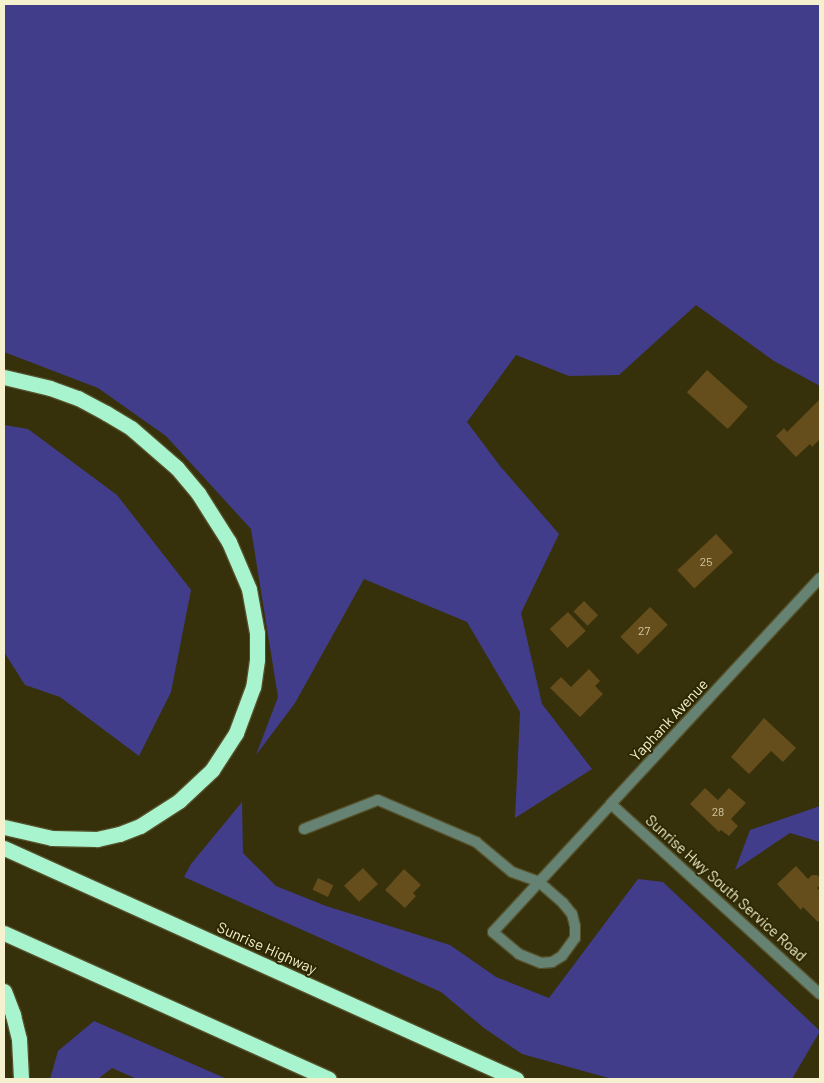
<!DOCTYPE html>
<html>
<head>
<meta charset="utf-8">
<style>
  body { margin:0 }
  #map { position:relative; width:824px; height:1083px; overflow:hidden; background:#36310b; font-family:Barlow,sans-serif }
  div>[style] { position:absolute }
  .green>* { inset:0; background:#413d8b }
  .building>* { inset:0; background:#664d1c; transform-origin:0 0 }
  .roads { filter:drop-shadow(1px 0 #55502a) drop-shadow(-1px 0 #55502a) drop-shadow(0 1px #55502a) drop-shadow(0 -1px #55502a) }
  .service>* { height:10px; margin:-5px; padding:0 5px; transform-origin:5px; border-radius:5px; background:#658273 }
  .minor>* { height:10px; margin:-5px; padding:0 5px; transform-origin:5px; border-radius:5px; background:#658273 }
  .tertiary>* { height:10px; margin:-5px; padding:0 5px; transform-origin:5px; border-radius:5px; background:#658273 }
  .motorway>* { height:15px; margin:-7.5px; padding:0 7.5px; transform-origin:7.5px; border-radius:7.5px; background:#a8f4ce }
  span { translate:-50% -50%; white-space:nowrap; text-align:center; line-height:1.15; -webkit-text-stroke:4px #2c2701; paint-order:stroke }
  .number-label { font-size:12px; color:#d1c8a2 }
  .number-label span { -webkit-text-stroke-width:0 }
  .street-label { font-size:15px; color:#f5f1ce }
  .frame { position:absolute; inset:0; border:5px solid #f5f1ce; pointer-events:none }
</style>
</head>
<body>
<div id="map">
  <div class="green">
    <div style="clip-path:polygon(4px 4px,820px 4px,820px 386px,774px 361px,696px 305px,619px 375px,569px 376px,516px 355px,467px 422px,500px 466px,559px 534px,521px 613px,542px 704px,592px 769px,515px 818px,520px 712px,467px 622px,364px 579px,295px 703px,256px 755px,278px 697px,251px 529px,166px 436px,98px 388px,4px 352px)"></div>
    <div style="clip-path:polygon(4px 425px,28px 429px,117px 495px,191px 590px,171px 692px,139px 756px,60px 697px,25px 685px,4px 652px)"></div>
    <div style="clip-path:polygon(242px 802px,243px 853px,276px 886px,326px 906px,450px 945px,496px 977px,549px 998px,638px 879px,663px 882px,820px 1031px,792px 1079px,612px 1079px,522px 1054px,484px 1028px,441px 992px,184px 877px,191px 864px)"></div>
    <div style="clip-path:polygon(820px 806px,820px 842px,790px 833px,735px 870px,750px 830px)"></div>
    <div style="clip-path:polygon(94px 1021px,227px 1079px,137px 1079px,112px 1068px,98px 1079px,50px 1079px,58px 1051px)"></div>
  </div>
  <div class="building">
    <div style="left:707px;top:370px;width:55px;height:30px;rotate:42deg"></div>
    <div style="clip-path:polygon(819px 400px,820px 439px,812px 447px,810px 444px,796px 457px,776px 436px,784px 428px,787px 432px)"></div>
    <div style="left:716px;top:534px;width:25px;height:53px;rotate:47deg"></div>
    <div style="left:584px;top:601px;width:20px;height:15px;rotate:45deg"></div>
    <div style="left:650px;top:607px;width:25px;height:42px;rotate:45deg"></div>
    <div style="left:568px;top:612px;width:26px;height:25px;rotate:47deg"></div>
    <div style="clip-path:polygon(589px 669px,600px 681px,595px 686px,603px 694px,580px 717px,550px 688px,561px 677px,571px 687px)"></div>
    <div style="clip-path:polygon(764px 718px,796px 748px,783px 762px,771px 751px,749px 774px,731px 757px)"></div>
    <div style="clip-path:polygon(705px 788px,718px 800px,729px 788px,746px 803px,731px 819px,738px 826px,729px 836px,721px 830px,719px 832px,690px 804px)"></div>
    <div style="clip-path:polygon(796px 866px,808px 879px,812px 875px,817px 875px,820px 878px,820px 885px,817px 888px,820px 891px,820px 920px,818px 922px,803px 907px,801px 910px,777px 884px)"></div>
    <div style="left:363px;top:868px;width:22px;height:26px;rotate:47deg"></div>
    <div style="clip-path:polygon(404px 869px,421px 885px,413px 893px,416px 896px,405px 908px,385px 890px)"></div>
    <div style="left:318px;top:878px;width:17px;height:13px;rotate:25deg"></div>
  </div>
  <div class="roads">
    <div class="service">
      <div style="left:304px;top:829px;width:79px;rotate:-21.4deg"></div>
      <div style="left:378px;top:800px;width:107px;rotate:23.2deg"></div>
      <div style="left:476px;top:842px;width:47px;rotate:39.8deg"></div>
      <div style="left:512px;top:872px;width:29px;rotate:20deg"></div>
    </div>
    <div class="minor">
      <div style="left:539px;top:882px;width:32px;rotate:41deg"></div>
      <div style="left:563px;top:903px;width:14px;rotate:51deg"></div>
      <div style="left:572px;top:914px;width:12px;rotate:76deg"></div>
      <div style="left:575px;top:926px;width:12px;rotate:90deg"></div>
      <div style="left:575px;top:938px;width:22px;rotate:126deg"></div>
      <div style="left:562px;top:956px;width:12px;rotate:149deg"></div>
      <div style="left:552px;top:962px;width:11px;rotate:175deg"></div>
      <div style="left:541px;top:963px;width:24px;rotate:-158deg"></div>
      <div style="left:519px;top:954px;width:34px;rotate:-140deg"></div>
      <div style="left:493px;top:932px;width:174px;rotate:-47.3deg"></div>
    </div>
    <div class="tertiary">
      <div style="left:820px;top:578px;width:308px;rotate:132.8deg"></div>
      <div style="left:611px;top:804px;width:282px;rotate:42.3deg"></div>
    </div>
    <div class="motorway">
      <div style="left:4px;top:377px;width:47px;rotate:13.4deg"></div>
      <div style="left:50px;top:388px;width:30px;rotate:20deg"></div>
      <div style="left:78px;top:398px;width:32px;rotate:28deg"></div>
      <div style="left:106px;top:413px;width:29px;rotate:31deg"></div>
      <div style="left:131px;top:428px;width:61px;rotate:41deg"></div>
      <div style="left:177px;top:468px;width:33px;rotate:50deg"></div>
      <div style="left:198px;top:493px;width:58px;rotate:57.7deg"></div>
      <div style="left:229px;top:542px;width:51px;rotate:66.9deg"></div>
      <div style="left:249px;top:589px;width:45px;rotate:79.7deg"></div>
      <div style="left:257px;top:633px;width:27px;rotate:90deg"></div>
      <div style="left:257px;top:660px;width:27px;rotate:98deg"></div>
      <div style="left:253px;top:687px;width:49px;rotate:110.3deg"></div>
      <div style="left:236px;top:733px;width:44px;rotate:123deg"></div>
      <div style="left:212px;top:770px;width:45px;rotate:136.8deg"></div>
      <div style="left:179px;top:801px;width:46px;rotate:147.3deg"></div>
      <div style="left:140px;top:826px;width:22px;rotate:159deg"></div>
      <div style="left:119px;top:834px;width:23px;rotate:167deg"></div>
      <div style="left:97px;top:839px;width:45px;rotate:-178.7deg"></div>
      <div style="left:52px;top:838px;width:49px;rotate:-167.1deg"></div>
      <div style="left:4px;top:848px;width:562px;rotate:24.28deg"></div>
      <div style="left:4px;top:933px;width:356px;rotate:24.2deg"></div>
      <div style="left:4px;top:991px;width:26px;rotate:69deg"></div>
      <div style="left:13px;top:1015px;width:25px;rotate:76deg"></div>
      <div style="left:19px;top:1039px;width:40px;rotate:87.1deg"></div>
    </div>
  </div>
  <div class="number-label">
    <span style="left:706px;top:562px">25</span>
    <span style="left:644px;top:631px">27</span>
    <span style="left:718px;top:812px">28</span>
  </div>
  <div class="street-label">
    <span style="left:669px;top:720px;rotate:-47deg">Yaphank Avenue</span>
    <span style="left:726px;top:888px;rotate:42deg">Sunrise Hwy South Service Road</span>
    <span style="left:267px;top:948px;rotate:24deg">Sunrise Highway</span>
  </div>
  <div class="frame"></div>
</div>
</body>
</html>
